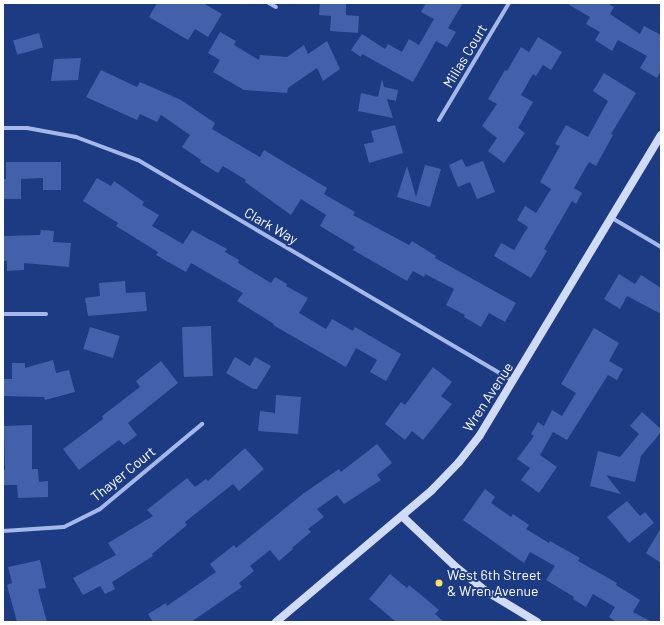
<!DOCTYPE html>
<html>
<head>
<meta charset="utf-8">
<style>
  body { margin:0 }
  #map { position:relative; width:664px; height:625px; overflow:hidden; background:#1d3b83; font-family:Barlow,sans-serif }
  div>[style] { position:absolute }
  .building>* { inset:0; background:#4261aa; transform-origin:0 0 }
  .street>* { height:4px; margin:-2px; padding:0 2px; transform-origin:2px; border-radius:2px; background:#a4b9ea }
  .secondary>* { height:8px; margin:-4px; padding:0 4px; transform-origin:4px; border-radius:4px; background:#cfdbf7 }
  .dots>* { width:11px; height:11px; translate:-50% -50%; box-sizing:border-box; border:2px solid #1d3b83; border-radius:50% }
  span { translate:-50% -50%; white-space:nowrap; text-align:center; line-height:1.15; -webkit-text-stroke:4px #1d3b83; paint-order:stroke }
  .street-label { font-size:14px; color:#fff }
  .poi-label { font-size:14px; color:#fff }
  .left { translate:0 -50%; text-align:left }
  .frame { position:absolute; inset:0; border:4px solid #fff; pointer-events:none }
</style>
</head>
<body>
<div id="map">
  <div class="building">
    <div style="clip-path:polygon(157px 3px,203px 3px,222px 14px,208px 37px,195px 29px,188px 40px,149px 17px)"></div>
    <div style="clip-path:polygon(320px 3px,346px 3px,346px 15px,359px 16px,358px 33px,330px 31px,331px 16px,319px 15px)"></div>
    <div style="clip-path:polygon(426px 3px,463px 3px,448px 28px,456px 32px,447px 47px,436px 41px,413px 82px,362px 54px,361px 57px,351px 50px,362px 34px,385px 49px,388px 44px,402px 52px,409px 39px,419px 45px,434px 19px,421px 12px)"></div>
    <div style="clip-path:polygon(566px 3px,607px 3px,614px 7px,610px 14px,640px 34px,644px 26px,661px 35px,661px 71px,657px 78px,640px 68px,647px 56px,618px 40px,612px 51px,595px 40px,600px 32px,586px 24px,590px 17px)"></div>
    <div style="clip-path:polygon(220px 32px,236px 41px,234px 45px,259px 60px,260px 55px,287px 57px,304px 45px,308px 54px,327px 41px,340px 69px,323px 81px,317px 68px,288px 88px,287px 93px,244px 90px,213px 72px,220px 60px,208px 53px)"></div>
    <div style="left:39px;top:33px;width:15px;height:27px;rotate:74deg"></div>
    <div style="clip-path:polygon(538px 37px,562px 52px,551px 70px,543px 65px,536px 76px,533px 74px,521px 95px,533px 102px,518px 128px,525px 133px,504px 163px,488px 151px,497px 138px,482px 126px,497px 104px,488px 99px,505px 70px,507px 71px,521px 47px,529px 52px)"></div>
    <div style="clip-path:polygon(81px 58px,78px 80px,51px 81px,54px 59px)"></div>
    <div style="clip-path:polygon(101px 70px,137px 87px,140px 82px,181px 100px,215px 123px,212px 129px,260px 157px,264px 150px,327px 188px,324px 194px,355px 212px,353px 215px,409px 245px,412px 241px,436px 256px,435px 258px,516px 303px,505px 322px,489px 313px,481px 327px,464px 317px,465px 315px,446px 305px,454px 289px,425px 274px,424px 277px,413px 271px,407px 281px,353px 250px,355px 247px,320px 226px,326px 215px,301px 199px,291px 215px,245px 182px,246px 180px,223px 166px,218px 173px,200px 162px,201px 160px,182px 147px,190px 135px,161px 115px,157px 122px,140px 114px,137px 120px,86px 97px)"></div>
    <div style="clip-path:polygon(604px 73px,636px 93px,611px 134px,613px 135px,596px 166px,589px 162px,574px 188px,582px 193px,576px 204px,572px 201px,544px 249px,547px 251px,531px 278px,494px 256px,501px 243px,514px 250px,528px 227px,517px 220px,525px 206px,536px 213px,551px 189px,540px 182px,560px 146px,555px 144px,566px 125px,588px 137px,608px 101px,593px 91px)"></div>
    <div style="clip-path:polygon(382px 79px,384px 87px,398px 90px,396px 101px,387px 99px,393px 118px,358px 111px,361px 93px,378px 97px)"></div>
    <div style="clip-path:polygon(395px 125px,403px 153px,369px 163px,364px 144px,374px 142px,371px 131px)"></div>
    <div style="clip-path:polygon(462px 159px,466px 167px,483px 161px,495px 192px,477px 199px,470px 182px,458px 187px,449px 165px)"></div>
    <div style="clip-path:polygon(6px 162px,61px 162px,61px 190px,43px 190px,43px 178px,21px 179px,21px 199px,3px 199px,3px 179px,6px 179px)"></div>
    <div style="clip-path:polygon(425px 165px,441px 169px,430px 207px,397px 197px,407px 166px,416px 197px)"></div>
    <div style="clip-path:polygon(97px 178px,111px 186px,114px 181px,144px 202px,142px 205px,159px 215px,152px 226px,183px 244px,192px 230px,227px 249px,225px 252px,239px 260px,238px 263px,271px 283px,275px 277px,287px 284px,286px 286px,308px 298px,299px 313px,326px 329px,332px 319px,353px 331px,355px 327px,401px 354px,386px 381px,370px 372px,377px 360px,356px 348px,346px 367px,273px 325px,274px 324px,237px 301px,243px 293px,191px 263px,186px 272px,156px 255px,158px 252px,116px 226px,118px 223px,83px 201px)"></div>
    <div style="clip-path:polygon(41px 230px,54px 231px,53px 242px,71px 243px,69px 267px,24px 263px,24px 270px,7px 271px,7px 261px,3px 261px,3px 236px,40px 235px)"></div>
    <div style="clip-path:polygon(619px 274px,635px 284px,641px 275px,661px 288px,661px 314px,627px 296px,620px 309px,604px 299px)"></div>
    <div style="clip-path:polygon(125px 281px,126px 293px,145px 292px,147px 311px,88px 316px,85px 298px,100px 296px,99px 283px)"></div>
    <div style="left:211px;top:326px;width:50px;height:29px;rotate:88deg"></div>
    <div style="left:90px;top:327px;width:31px;height:23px;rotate:17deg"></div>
    <div style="clip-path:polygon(594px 328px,619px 343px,609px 361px,623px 369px,617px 380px,608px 375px,567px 440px,553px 432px,540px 455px,557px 467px,539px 493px,521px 480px,530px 468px,517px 459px,534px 436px,531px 434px,538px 422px,544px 426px,552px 410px,562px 416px,576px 393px,561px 384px)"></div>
    <div style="clip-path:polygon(235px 357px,250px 366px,255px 357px,271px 366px,257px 389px,253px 389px,226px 373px)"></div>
    <div style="clip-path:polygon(53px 360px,56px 373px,69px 370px,75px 392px,45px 400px,44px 397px,3px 396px,3px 379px,12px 379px,12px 363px,25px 363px,25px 368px)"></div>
    <div style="clip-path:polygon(161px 361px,178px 383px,128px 423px,137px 435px,124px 445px,119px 440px,79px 470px,63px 449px,103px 419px,102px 416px,140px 387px,136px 381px)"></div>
    <div style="clip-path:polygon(433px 367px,452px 382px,441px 396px,452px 404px,423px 440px,412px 431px,405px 440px,385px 424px,401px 402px,405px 405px)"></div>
    <div style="clip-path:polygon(276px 395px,301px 397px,298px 434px,258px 431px,260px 411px,275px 413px)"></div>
    <div style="clip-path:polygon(642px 412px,661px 429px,661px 432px,641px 456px,635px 482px,606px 475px,621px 494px,590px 486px,598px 451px,620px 457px,639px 434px,630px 426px)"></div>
    <div style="clip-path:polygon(32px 425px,32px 469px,38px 469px,39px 482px,48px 481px,48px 497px,18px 498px,17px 485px,3px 485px,3px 470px,5px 470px,4px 426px)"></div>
    <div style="clip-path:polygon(377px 444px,392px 463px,377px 475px,381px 480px,344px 504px,337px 495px,317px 509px,324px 517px,308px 529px,311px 532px,292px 548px,293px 549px,279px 561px,270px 550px,250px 566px,254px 571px,239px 583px,242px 587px,191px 622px,153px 622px,148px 614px,166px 603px,167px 606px,216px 572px,210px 564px,234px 545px,236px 548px,304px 493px,339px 469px,341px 472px)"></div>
    <div style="clip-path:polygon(245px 448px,264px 469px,239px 491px,233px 484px,185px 522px,187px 525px,152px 554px,153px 556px,112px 582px,115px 589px,105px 594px,100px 586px,83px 595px,73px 578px,116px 555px,108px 543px,153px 516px,147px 510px,187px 478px,195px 487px,206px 479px,208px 481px)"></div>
    <div style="clip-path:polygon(485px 489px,495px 497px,491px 503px,511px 517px,513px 514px,529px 525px,526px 529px,549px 543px,550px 541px,580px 558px,578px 561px,617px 583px,616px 585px,640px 600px,633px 612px,652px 622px,616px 622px,609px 617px,615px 607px,593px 594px,586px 607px,573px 599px,574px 597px,546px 580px,555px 566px,530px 552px,524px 563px,463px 520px)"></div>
    <div style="clip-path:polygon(627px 501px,640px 516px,645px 512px,654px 523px,629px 543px,607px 517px)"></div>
    <div style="clip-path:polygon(661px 528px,661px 563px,646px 553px)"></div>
    <div style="clip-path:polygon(40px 560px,46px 588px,38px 589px,47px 622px,17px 622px,7px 585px,12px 583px,8px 567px)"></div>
    <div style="clip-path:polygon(390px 574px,407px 588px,409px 585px,426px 599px,439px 610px,435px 614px,444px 622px,396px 622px,369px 599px)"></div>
  </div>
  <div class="street">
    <div style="left:269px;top:3px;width:8px;rotate:30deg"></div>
    <div style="left:439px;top:120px;width:136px;rotate:-59.1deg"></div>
    <div style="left:3px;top:128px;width:24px"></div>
    <div style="left:27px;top:128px;width:50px;rotate:10.4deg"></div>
    <div style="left:76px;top:137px;width:66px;rotate:20.4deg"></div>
    <div style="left:138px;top:160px;width:435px;rotate:30.5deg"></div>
    <div style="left:612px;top:218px;width:57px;rotate:30.6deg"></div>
    <div style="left:3px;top:314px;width:43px"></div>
    <div style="left:3px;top:531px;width:61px;rotate:-3.8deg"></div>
    <div style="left:64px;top:527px;width:40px;rotate:-26.6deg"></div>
    <div style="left:100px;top:509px;width:133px;rotate:-39.8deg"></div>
  </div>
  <div class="secondary">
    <div style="left:402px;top:516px;width:74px;rotate:43.4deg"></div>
    <div style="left:456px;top:567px;width:38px;rotate:39deg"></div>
    <div style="left:486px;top:591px;width:60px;rotate:31.3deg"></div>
    <div style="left:276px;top:622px;width:204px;rotate:-40.2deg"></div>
    <div style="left:432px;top:490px;width:39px;rotate:-46deg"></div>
    <div style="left:459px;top:462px;width:34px;rotate:-52deg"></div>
    <div style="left:480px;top:435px;width:350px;rotate:-58.9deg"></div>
  </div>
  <div class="dots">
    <div style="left:439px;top:583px;background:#f9e462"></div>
  </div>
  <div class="street-label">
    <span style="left:465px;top:56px;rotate:-59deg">Milias Court</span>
    <span style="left:271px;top:226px;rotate:30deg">Clark Way</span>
    <span style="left:488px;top:397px;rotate:-57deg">Wren Avenue</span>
    <span style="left:123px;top:474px;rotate:-39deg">Thayer Court</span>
  </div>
  <div class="poi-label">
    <span class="left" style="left:447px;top:583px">West 6th Street<br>&amp; Wren Avenue</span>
  </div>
  <div class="frame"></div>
</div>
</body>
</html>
